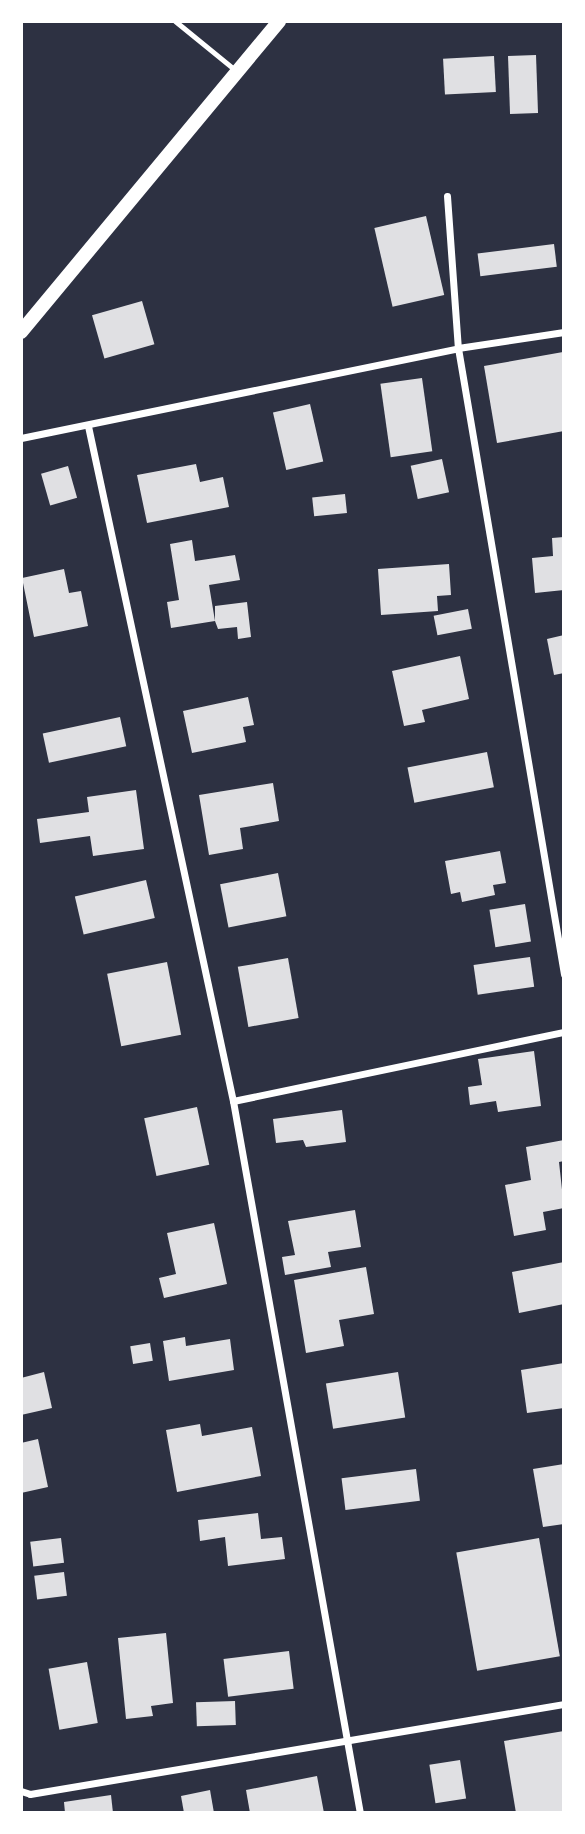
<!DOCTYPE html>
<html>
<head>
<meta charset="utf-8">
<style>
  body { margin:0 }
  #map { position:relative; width:585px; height:1834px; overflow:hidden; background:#2d3142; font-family:Helvetica,sans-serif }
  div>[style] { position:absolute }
  .building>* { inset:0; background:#e0e0e3; transform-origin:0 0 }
  .service>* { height:5px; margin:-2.5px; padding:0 2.5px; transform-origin:2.5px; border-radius:2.5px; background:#fff }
  .minor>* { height:7px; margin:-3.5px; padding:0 3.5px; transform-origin:3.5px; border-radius:3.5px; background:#fff }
  .secondary>* { height:14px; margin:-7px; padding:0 7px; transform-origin:7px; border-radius:7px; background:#fff }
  span { translate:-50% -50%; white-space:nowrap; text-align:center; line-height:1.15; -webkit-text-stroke:6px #fff; paint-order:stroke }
  .frame { position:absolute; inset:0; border:23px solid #fff; pointer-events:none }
</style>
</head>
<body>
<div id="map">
  <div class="building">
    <div style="left:536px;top:55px;width:58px;height:28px;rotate:88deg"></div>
    <div style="left:494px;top:56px;width:36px;height:51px;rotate:87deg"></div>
    <div style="left:426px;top:216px;width:81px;height:53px;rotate:77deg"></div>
    <div style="left:554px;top:244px;width:23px;height:77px;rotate:83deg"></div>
    <div style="left:142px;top:301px;width:45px;height:52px;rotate:74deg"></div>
    <div style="clip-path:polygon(563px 352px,564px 431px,497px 443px,484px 366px)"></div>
    <div style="left:422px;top:378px;width:74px;height:42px;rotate:82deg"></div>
    <div style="left:310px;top:404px;width:59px;height:38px;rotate:77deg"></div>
    <div style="left:442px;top:459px;width:34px;height:32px;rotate:78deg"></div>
    <div style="clip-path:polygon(196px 464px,200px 482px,223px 477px,229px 507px,147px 523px,137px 475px)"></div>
    <div style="left:68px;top:466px;width:33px;height:28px;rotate:74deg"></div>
    <div style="left:345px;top:494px;width:19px;height:33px;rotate:84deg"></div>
    <div style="clip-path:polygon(564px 537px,564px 590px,535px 593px,532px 558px,553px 556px,552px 538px)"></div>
    <div style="clip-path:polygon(192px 540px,195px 561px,235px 555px,240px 580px,209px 585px,215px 621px,215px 606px,247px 602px,251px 637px,238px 639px,237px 627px,218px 629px,215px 621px,171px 628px,167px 602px,179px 600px,170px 544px)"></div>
    <div style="clip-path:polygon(449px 564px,451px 595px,437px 596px,438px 611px,381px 615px,378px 569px)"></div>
    <div style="clip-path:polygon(64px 569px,69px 593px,81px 591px,88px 626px,34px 637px,22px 578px)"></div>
    <div style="left:468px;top:609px;width:20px;height:35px;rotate:79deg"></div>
    <div style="clip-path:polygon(564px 635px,564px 673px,554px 675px,547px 639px)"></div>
    <div style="clip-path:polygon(460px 656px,469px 699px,422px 710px,425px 722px,404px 726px,392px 671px)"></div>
    <div style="clip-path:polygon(248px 697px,254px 725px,243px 727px,246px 742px,192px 753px,183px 711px)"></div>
    <div style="left:120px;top:717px;width:30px;height:79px;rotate:78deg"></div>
    <div style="left:487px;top:752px;width:36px;height:81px;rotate:79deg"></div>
    <div style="clip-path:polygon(273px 783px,279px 821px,240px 828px,243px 849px,209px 855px,199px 795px)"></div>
    <div style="clip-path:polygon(136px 790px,144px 849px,93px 856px,90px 836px,40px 843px,37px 819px,89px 812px,87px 797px)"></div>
    <div style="clip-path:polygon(500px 851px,506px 883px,493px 885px,495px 895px,462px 902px,460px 892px,451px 894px,445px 861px)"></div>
    <div style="left:278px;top:873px;width:44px;height:59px;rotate:79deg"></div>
    <div style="left:146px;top:880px;width:39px;height:73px;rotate:77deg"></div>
    <div style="left:525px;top:904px;width:38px;height:36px;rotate:81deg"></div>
    <div style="left:530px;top:957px;width:30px;height:57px;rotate:82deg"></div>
    <div style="left:288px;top:958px;width:61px;height:51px;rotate:80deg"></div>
    <div style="left:167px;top:962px;width:74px;height:61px;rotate:79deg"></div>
    <div style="clip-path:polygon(534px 1051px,541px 1106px,498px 1112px,496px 1101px,470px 1105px,468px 1087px,482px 1085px,478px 1059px)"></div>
    <div style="left:197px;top:1107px;width:59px;height:54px;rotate:78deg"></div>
    <div style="clip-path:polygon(342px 1110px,346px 1142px,306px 1147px,303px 1140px,276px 1143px,273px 1119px)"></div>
    <div style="clip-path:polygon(564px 1140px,564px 1161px,559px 1162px,564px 1208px,543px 1212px,546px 1230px,514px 1236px,505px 1185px,531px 1180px,526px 1147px)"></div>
    <div style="clip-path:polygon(355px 1210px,361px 1247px,328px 1252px,331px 1267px,285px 1275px,282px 1257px,295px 1255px,288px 1221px)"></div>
    <div style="clip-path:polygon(214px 1223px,227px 1284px,164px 1298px,159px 1278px,176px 1274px,167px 1233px)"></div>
    <div style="clip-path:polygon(564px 1262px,564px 1304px,519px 1313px,512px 1272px)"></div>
    <div style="clip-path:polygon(366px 1267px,374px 1314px,339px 1320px,344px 1346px,306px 1353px,294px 1280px)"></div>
    <div style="clip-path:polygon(185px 1337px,186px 1346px,230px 1339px,234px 1370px,169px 1381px,163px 1341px)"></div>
    <div style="left:150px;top:1343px;width:18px;height:20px;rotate:81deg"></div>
    <div style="clip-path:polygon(564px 1363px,564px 1408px,527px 1413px,521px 1370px)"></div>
    <div style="clip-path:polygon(44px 1372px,52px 1408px,21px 1415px,21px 1378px)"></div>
    <div style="left:398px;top:1372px;width:46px;height:73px;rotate:81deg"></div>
    <div style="clip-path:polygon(200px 1424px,202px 1436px,252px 1427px,261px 1476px,177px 1492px,166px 1430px)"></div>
    <div style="clip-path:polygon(38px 1439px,48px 1487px,21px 1493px,21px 1443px)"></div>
    <div style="clip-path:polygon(564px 1464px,564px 1524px,543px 1527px,533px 1469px)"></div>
    <div style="left:416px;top:1469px;width:32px;height:75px;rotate:83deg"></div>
    <div style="clip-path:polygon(258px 1513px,261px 1539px,282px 1537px,285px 1559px,228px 1566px,225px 1537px,200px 1541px,198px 1520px)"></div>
    <div style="left:61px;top:1538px;width:25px;height:31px;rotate:83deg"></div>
    <div style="left:539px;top:1538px;width:120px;height:84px;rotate:80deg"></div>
    <div style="left:64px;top:1572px;width:24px;height:30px;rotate:83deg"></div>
    <div style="clip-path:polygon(166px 1633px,173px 1703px,151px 1706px,153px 1716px,126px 1719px,118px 1638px)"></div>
    <div style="left:289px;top:1651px;width:38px;height:66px;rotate:83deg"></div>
    <div style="left:87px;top:1662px;width:62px;height:39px;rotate:80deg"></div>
    <div style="left:235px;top:1701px;width:24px;height:39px;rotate:88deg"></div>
    <div style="clip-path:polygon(564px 1731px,564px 1813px,516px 1813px,504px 1741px)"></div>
    <div style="left:460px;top:1760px;width:39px;height:31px;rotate:81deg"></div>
    <div style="clip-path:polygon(317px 1776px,324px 1813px,250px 1813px,246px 1790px)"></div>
    <div style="clip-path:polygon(210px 1790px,214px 1813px,184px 1813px,181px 1796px)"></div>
    <div style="clip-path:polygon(111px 1795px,113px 1813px,65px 1813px,64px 1802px)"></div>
  </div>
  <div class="service">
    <div style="left:175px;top:21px;width:77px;rotate:39.2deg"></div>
  </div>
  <div class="minor">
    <div style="left:447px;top:196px;width:152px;rotate:85.9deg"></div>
    <div style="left:458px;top:348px;width:635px;rotate:80.39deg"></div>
    <div style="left:88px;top:426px;width:690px;rotate:77.88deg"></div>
    <div style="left:233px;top:1101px;width:723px;rotate:79.89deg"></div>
    <div style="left:21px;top:438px;width:446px;rotate:-11.6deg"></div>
    <div style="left:458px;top:348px;width:107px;rotate:-8.6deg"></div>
    <div style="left:233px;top:1101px;width:338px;rotate:-11.8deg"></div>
    <div style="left:21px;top:1791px;width:9px;rotate:18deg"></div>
    <div style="left:30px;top:1794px;width:542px;rotate:-9.57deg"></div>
  </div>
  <div class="secondary">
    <div style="left:21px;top:332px;width:404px;rotate:-50.3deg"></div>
  </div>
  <div class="frame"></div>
</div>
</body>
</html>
